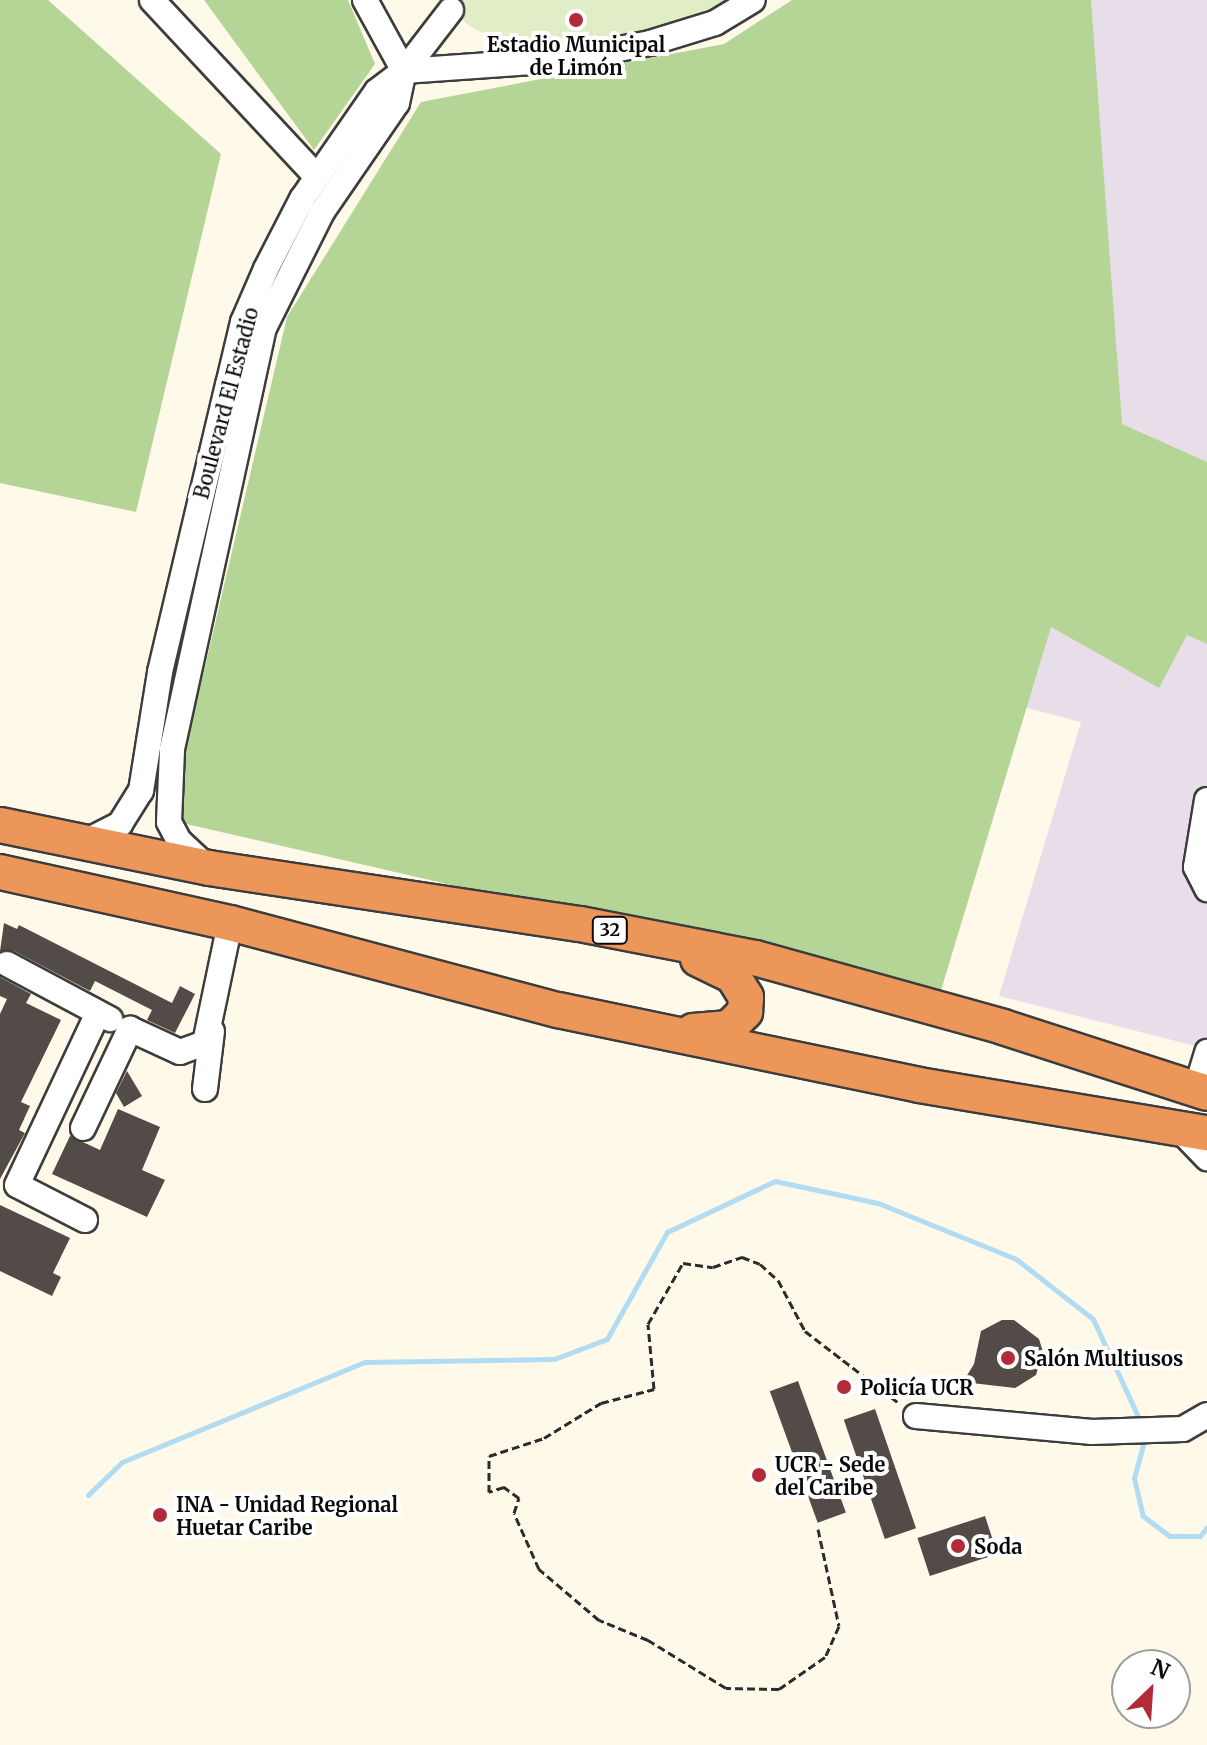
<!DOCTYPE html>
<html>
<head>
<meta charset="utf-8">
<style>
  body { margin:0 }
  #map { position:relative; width:1207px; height:1745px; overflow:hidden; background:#fef9e9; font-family:Merriweather,serif }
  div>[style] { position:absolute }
  .industrial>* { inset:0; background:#e8dee9 }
  .forest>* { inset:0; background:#b5d596 }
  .pitch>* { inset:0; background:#e1edc7 }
  .stream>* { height:5px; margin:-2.5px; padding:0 2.5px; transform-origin:2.5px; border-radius:2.5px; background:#b1dcf2 }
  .building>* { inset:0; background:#524b47; transform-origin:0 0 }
  .path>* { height:3px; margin-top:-1.5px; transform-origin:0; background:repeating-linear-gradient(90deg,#2c2c2c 0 8px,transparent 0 12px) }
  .roads { filter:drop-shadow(2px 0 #3d3d3d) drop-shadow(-2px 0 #3d3d3d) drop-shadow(0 2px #3d3d3d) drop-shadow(0 -2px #3d3d3d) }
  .minor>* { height:24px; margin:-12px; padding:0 12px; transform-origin:12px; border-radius:12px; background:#fff }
  .highway>* { height:34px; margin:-17px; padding:0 17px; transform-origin:17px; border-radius:17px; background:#ec9659 }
  .dots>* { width:22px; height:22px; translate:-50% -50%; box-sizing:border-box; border:4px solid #fff; border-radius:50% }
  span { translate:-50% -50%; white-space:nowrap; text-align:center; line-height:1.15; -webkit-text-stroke:8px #fff; paint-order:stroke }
  .shield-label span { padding:2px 6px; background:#fff; border:2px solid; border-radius:6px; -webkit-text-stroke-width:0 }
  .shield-label { font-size:18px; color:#0a0a0a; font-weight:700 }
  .poi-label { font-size:20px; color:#0a0a0a; font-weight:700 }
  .left { translate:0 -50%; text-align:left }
  .street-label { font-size:20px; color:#0a0a0a }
  .north { position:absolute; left:1111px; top:1649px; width:80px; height:80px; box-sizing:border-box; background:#fff; border:2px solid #9d9d9d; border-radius:50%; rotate:25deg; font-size:22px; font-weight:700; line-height:32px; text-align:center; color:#0a0a0a }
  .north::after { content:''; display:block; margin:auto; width:28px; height:36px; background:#b12b38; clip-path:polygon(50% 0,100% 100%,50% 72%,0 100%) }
</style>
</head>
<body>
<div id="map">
  <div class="industrial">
    <div style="clip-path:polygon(848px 0,1207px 0,1207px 1049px,999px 996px,1081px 722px,445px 556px)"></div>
  </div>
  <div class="forest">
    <div style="clip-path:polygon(0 0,48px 0,221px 154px,136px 512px,0 483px)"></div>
    <div style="clip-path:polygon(204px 0,348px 0,375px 64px,314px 150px)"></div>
    <div style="clip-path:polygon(792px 0,1091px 0,1122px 424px,1207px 462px,1207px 644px,1187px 635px,1159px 688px,1051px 627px,939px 997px,169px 820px,287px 317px,421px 102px,724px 44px)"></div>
  </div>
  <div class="pitch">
    <div style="clip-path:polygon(439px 0,734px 0,654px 31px,570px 49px,533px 50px,505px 44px,471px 27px)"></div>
  </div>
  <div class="stream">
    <div style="left:1145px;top:1438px;width:41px;rotate:105.4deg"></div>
    <div style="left:1134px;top:1478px;width:39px;rotate:77deg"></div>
    <div style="left:1143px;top:1516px;width:34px;rotate:37deg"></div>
    <div style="left:1170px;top:1536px;width:30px"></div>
    <div style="left:1200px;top:1536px;width:11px;rotate:-52deg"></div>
    <div style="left:88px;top:1495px;width:47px;rotate:-44.1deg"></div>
    <div style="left:122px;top:1462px;width:263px;rotate:-22.4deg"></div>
    <div style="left:365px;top:1362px;width:189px;rotate:-0.9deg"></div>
    <div style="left:554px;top:1359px;width:57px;rotate:-20.7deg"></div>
    <div style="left:607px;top:1339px;width:123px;rotate:-60.7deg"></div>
    <div style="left:667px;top:1232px;width:119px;rotate:-25.3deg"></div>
    <div style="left:775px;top:1181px;width:105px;rotate:12.1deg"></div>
    <div style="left:878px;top:1203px;width:149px;rotate:22.1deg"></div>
    <div style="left:1016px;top:1259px;width:98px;rotate:37.9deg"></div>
    <div style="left:1093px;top:1319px;width:115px;rotate:65.2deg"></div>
  </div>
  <div class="building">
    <div style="clip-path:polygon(4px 923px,17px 929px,19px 925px,172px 1003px,180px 986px,195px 994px,175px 1033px,147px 1020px,152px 1010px,95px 981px,90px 991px,14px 951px,0 951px)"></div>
    <div style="clip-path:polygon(0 977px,31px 994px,26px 1003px,61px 1020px,21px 1102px,30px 1106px,19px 1130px,25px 1133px,0 1179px,0 1014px,7px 999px,0 996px)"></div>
    <div style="clip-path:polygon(127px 1071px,142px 1096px,124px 1107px,116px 1093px)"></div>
    <div style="clip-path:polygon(118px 1109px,160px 1127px,142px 1170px,165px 1180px,147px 1217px,52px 1174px,70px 1136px,100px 1150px)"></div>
    <div style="clip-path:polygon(0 1205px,70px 1238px,53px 1273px,61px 1277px,52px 1296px,0 1271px)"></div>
    <div style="clip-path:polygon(1002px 1320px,1014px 1320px,1039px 1339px,1043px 1352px,1036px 1375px,1015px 1388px,963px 1382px,974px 1364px,981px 1331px)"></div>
    <div style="left:798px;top:1381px;width:140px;height:30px;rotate:70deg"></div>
    <div style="left:875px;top:1409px;width:126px;height:33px;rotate:71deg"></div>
    <div style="left:985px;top:1516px;width:40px;height:71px;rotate:72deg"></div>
  </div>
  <div class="path">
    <div style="left:818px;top:1529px;width:99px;rotate:77.8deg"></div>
    <div style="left:839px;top:1626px;width:34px;rotate:114deg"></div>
    <div style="left:825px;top:1657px;width:56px;rotate:145.2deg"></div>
    <div style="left:779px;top:1689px;width:53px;rotate:-178.9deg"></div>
    <div style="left:726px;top:1688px;width:92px;rotate:-148.4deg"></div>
    <div style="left:648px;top:1640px;width:53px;rotate:-157.8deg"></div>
    <div style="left:599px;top:1620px;width:79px;rotate:-139.6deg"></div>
    <div style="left:539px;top:1569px;width:61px;rotate:-114.1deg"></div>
    <div style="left:514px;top:1513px;width:16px;rotate:-72deg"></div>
    <div style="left:519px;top:1498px;width:19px;rotate:-144deg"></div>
    <div style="left:504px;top:1487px;width:16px;rotate:162deg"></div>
    <div style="left:489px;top:1492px;width:36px;rotate:-90deg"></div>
    <div style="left:489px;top:1456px;width:58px;rotate:-18.1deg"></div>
    <div style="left:544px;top:1438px;width:67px;rotate:-31.6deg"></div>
    <div style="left:601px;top:1403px;width:55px;rotate:-14.8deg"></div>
    <div style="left:654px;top:1389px;width:65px;rotate:-95.3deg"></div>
    <div style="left:648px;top:1324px;width:70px;rotate:-60.2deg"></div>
    <div style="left:683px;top:1263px;width:30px;rotate:8deg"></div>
    <div style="left:713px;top:1267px;width:31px;rotate:-19deg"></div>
    <div style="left:742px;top:1257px;width:19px;rotate:21deg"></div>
    <div style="left:760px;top:1264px;width:24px;rotate:42deg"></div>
    <div style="left:778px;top:1280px;width:58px;rotate:62.1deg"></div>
    <div style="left:805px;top:1331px;width:118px;rotate:37.5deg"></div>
  </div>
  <div class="roads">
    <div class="minor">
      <div style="left:152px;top:0;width:242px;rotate:47deg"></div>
      <div style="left:365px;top:0;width:81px;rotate:61.2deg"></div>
      <div style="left:404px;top:71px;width:157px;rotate:-4deg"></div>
      <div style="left:561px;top:60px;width:91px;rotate:-10.8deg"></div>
      <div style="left:650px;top:43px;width:68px;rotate:-17.1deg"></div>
      <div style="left:715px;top:23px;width:44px;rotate:-31.2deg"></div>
      <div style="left:1207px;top:800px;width:68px;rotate:99.3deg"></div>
      <div style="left:1196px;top:867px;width:25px;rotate:63deg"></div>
      <div style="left:83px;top:843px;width:42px;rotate:-27.2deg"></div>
      <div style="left:120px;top:824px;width:39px;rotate:-58deg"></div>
      <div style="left:141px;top:791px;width:121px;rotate:-80.9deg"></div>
      <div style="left:160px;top:672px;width:295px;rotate:-76.7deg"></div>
      <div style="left:228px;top:385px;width:65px;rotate:-76.6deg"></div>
      <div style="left:243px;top:322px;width:58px;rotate:-66.5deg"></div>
      <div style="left:266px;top:269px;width:79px;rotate:-62.8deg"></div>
      <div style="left:302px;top:199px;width:131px;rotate:-55.2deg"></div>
      <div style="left:377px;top:91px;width:34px;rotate:-37deg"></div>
      <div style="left:404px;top:71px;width:77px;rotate:-52.4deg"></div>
      <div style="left:206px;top:866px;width:37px;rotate:-137deg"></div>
      <div style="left:179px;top:841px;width:21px;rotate:-118deg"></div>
      <div style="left:169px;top:822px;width:73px;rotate:-87.6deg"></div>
      <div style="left:172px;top:749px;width:429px;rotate:-77.7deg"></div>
      <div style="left:263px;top:330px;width:132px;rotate:-63.4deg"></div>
      <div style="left:322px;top:212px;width:132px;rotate:-55.5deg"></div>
      <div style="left:397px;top:103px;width:33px;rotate:-78deg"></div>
      <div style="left:7px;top:964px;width:117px;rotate:28.1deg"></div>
      <div style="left:205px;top:1089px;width:58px;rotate:-83.1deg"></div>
      <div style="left:1196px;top:1089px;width:39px;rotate:-73deg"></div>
      <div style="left:1176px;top:1126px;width:45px;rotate:45.9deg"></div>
      <div style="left:83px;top:1128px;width:110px;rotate:-64.6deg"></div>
      <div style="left:130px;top:1029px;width:55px;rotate:24.7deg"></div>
      <div style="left:180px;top:1052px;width:27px;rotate:-20deg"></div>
      <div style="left:205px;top:1043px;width:123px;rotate:-78.2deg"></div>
      <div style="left:85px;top:1220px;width:76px;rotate:-152.8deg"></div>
      <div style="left:17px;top:1185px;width:190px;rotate:-64.8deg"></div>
      <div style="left:916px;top:1416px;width:177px;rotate:5.2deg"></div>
      <div style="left:1092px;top:1432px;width:91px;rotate:-1.9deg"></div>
      <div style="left:1183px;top:1429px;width:28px;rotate:-30deg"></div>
    </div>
    <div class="highway">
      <div style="left:0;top:825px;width:213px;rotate:11.6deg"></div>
      <div style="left:209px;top:868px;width:375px;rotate:8.6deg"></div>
      <div style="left:580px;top:924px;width:178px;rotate:11deg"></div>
      <div style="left:755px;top:958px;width:257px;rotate:15.5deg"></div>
      <div style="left:1003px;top:1027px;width:214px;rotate:17.9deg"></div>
      <div style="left:0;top:872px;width:236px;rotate:12.5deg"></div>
      <div style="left:230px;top:923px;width:339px;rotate:14.9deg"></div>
      <div style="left:558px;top:1010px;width:369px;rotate:11.7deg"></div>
      <div style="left:919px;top:1085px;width:292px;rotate:9.5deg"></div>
      <div style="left:693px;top:1031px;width:36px;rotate:-5deg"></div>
      <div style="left:729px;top:1028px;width:23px;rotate:-45deg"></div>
      <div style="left:745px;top:1012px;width:15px;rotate:-86deg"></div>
      <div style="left:746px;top:997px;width:25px;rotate:-122deg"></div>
      <div style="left:733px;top:976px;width:39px;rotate:-154deg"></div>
    </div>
  </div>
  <div class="dots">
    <div style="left:576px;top:20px;background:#b12b38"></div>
    <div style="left:1008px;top:1358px;background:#b12b38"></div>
    <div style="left:844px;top:1387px;background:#b12b38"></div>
    <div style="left:759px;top:1475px;background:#b12b38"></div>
    <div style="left:160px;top:1515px;background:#b12b38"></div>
    <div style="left:958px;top:1546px;background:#b12b38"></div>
  </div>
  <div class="shield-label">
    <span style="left:610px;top:930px">32</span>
  </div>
  <div class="poi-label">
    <span style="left:576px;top:56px">Estadio Municipal<br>de Limón</span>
    <span class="left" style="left:1024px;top:1358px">Salón Multiusos</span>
    <span class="left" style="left:860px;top:1387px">Policía UCR</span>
    <span class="left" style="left:775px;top:1476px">UCR - Sede<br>del Caribe</span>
    <span class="left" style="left:176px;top:1516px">INA - Unidad Regional<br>Huetar Caribe</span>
    <span class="left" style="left:974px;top:1546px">Soda</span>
  </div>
  <div class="street-label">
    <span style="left:226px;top:403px;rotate:-75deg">Boulevard El Estadio</span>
  </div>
  <div class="north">N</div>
</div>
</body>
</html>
